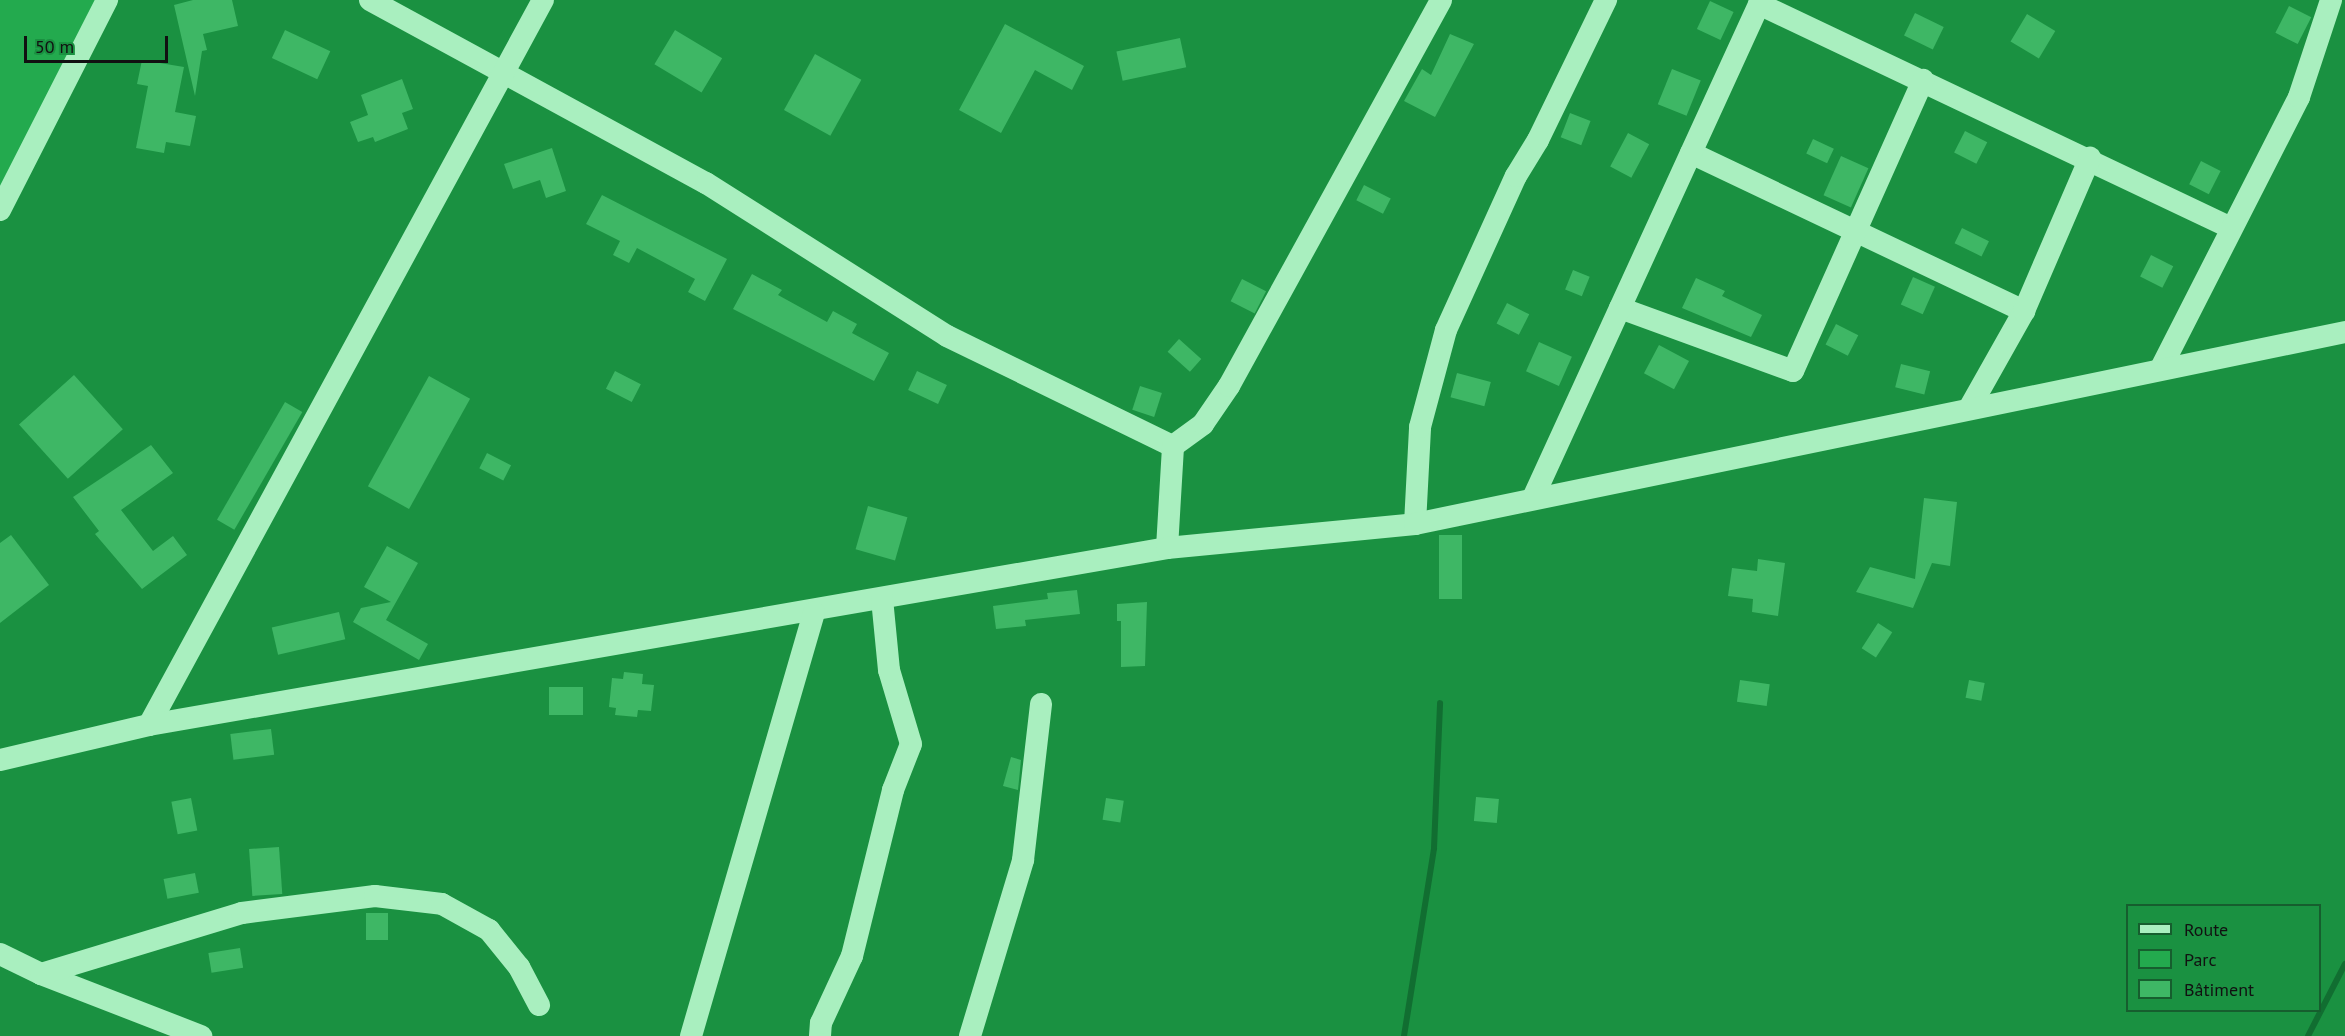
<!DOCTYPE html>
<html>
<head>
<meta charset="utf-8">
<style>
  body { margin:0 }
  #map { position:relative; width:2345px; height:1036px; overflow:hidden; background:#1a9141; font-family:"PT Sans",sans-serif }
  div>[style] { position:absolute }
  .green>* { inset:0; background:#23aa4e }
  .stream>* { height:6px; margin:-3px; padding:0 3px; transform-origin:3px; border-radius:3px; background:#116e31 }
  .building>* { inset:0; background:#3eb765; transform-origin:0 0 }
  .minor>* { height:22px; margin:-11px; padding:0 11px; transform-origin:11px; border-radius:11px; background:#a9efbf }
  span { translate:-50% -50%; white-space:nowrap; text-align:center; line-height:1.15; -webkit-text-stroke:4.5px #1a9141; paint-order:stroke }
  .legend { position:absolute; left:2126px; top:904px; width:195px; height:108px; box-sizing:border-box; background:#1a9141; border:2px solid #165e2e; margin:0; padding:8px 10px; list-style:none; font-size:18px; color:#111 }
  .legend li { display:flex; align-items:center; gap:12px; height:30px }
  .legend b { width:30px; border:2px solid #165e2e }
  .scale { position:absolute; left:24px; top:36px; width:144px; height:27px; box-sizing:border-box; border:3px solid #111; border-top:0; padding-left:8px; font-size:18px; line-height:21px; white-space:nowrap; color:#111; -webkit-text-stroke:4px #1a9141; paint-order:stroke }
</style>
</head>
<body>
<div id="map">
  <div class="green">
    <div style="clip-path:polygon(0 0,107px 0,0 210px)"></div>
  </div>
  <div class="stream">
    <div style="left:1404px;top:1036px;width:190px;rotate:-80.9deg"></div>
    <div style="left:1434px;top:848px;width:145px;rotate:-87.6deg"></div>
    <div style="left:2308px;top:1036px;width:81px;rotate:-62.8deg"></div>
  </div>
  <div class="building">
    <div style="clip-path:polygon(193px 0,232px 0,238px 26px,203px 34px,207px 50px,202px 51px,195px 96px,174px 5px)"></div>
    <div style="left:1710px;top:1px;width:26px;height:31px;rotate:25deg"></div>
    <div style="left:2289px;top:6px;width:25px;height:30px;rotate:27deg"></div>
    <div style="left:1915px;top:13px;width:32px;height:25px;rotate:26deg"></div>
    <div style="left:2027px;top:14px;width:33px;height:32px;rotate:31deg"></div>
    <div style="clip-path:polygon(1005px 24px,1084px 66px,1072px 90px,1035px 70px,1001px 133px,959px 110px)"></div>
    <div style="left:285px;top:30px;width:50px;height:31px;rotate:25deg"></div>
    <div style="left:675px;top:30px;width:55px;height:40px;rotate:31deg"></div>
    <div style="clip-path:polygon(1450px 34px,1474px 44px,1435px 117px,1404px 101px,1422px 69px,1431px 75px)"></div>
    <div style="left:1180px;top:38px;width:30px;height:65px;rotate:78deg"></div>
    <div style="left:815px;top:54px;width:53px;height:64px;rotate:29deg"></div>
    <div style="clip-path:polygon(142px 60px,184px 67px,175px 112px,196px 116px,190px 146px,166px 142px,164px 153px,136px 148px,148px 86px,137px 84px)"></div>
    <div style="left:1672px;top:69px;width:31px;height:38px;rotate:22deg"></div>
    <div style="clip-path:polygon(402px 79px,413px 109px,402px 113px,408px 129px,375px 142px,373px 137px,358px 142px,350px 122px,368px 115px,361px 95px)"></div>
    <div style="left:1570px;top:113px;width:22px;height:26px;rotate:21deg"></div>
    <div style="left:1965px;top:131px;width:25px;height:24px;rotate:27deg"></div>
    <div style="left:1628px;top:133px;width:24px;height:38px;rotate:28deg"></div>
    <div style="left:1813px;top:139px;width:23px;height:16px;rotate:25deg"></div>
    <div style="clip-path:polygon(552px 148px,566px 191px,546px 198px,540px 180px,513px 189px,504px 164px)"></div>
    <div style="left:1841px;top:156px;width:30px;height:43px;rotate:24deg"></div>
    <div style="left:2201px;top:161px;width:22px;height:26px;rotate:27deg"></div>
    <div style="left:1364px;top:185px;width:30px;height:17px;rotate:27deg"></div>
    <div style="clip-path:polygon(602px 195px,727px 259px,705px 301px,688px 292px,695px 279px,637px 248px,629px 263px,613px 255px,620px 241px,586px 224px)"></div>
    <div style="left:1962px;top:228px;width:30px;height:17px;rotate:26deg"></div>
    <div style="left:2151px;top:255px;width:25px;height:24px;rotate:27deg"></div>
    <div style="left:1573px;top:270px;width:18px;height:21px;rotate:22deg"></div>
    <div style="clip-path:polygon(752px 274px,782px 290px,778px 295px,827px 322px,833px 311px,857px 324px,852px 333px,889px 353px,874px 381px,733px 309px)"></div>
    <div style="left:1913px;top:277px;width:24px;height:30px;rotate:24deg"></div>
    <div style="clip-path:polygon(1696px 278px,1725px 291px,1722px 296px,1762px 315px,1751px 337px,1682px 308px)"></div>
    <div style="left:1242px;top:279px;width:27px;height:25px;rotate:27deg"></div>
    <div style="left:1507px;top:303px;width:25px;height:23px;rotate:27deg"></div>
    <div style="left:1836px;top:324px;width:25px;height:23px;rotate:27deg"></div>
    <div style="left:1179px;top:339px;width:30px;height:17px;rotate:42deg"></div>
    <div style="left:1539px;top:342px;width:36px;height:32px;rotate:24deg"></div>
    <div style="left:1659px;top:345px;width:34px;height:32px;rotate:28deg"></div>
    <div style="left:1901px;top:364px;width:30px;height:24px;rotate:14deg"></div>
    <div style="left:615px;top:371px;width:29px;height:20px;rotate:27deg"></div>
    <div style="left:917px;top:371px;width:33px;height:21px;rotate:25deg"></div>
    <div style="left:1457px;top:373px;width:35px;height:25px;rotate:15deg"></div>
    <div style="left:74px;top:375px;width:73px;height:74px;rotate:48deg"></div>
    <div style="left:429px;top:376px;width:47px;height:126px;rotate:29deg"></div>
    <div style="left:1140px;top:386px;width:23px;height:25px;rotate:18deg"></div>
    <div style="left:285px;top:402px;width:20px;height:136px;rotate:30deg"></div>
    <div style="clip-path:polygon(151px 445px,173px 473px,121px 510px,153px 551px,173px 536px,187px 555px,142px 589px,95px 534px,99px 531px,73px 497px)"></div>
    <div style="left:487px;top:453px;width:27px;height:17px;rotate:27deg"></div>
    <div style="clip-path:polygon(1924px 498px,1957px 502px,1950px 566px,1932px 563px,1913px 608px,1856px 592px,1870px 567px,1915px 579px)"></div>
    <div style="left:868px;top:506px;width:41px;height:45px;rotate:16deg"></div>
    <div style="clip-path:polygon(11px 535px,49px 585px,0 623px,0 543px)"></div>
    <div style="left:1439px;top:535px;width:23px;height:64px"></div>
    <div style="clip-path:polygon(387px 546px,418px 563px,386px 620px,428px 644px,419px 660px,353px 622px,361px 608px,391px 602px,364px 587px)"></div>
    <div style="clip-path:polygon(1758px 559px,1785px 563px,1778px 616px,1752px 612px,1753px 599px,1728px 596px,1732px 568px,1757px 571px)"></div>
    <div style="clip-path:polygon(1077px 590px,1080px 614px,1025px 620px,1026px 626px,996px 629px,993px 606px,1048px 599px,1047px 593px)"></div>
    <div style="clip-path:polygon(1147px 602px,1145px 666px,1121px 667px,1121px 621px,1117px 621px,1117px 604px)"></div>
    <div style="left:339px;top:612px;width:28px;height:69px;rotate:77deg"></div>
    <div style="left:1878px;top:623px;width:17px;height:30px;rotate:33deg"></div>
    <div style="clip-path:polygon(624px 672px,643px 674px,642px 684px,654px 685px,651px 711px,638px 710px,637px 717px,615px 715px,616px 708px,609px 707px,612px 678px,623px 679px)"></div>
    <div style="left:1740px;top:680px;width:30px;height:22px;rotate:8deg"></div>
    <div style="left:1969px;top:680px;width:16px;height:18px;rotate:11deg"></div>
    <div style="left:549px;top:687px;width:34px;height:28px"></div>
    <div style="left:271px;top:729px;width:26px;height:41px;rotate:83deg"></div>
    <div style="clip-path:polygon(1011px 757px,1021px 760px,1018px 790px,1003px 786px)"></div>
    <div style="left:1476px;top:797px;width:23px;height:24px;rotate:5deg"></div>
    <div style="left:191px;top:798px;width:33px;height:20px;rotate:79deg"></div>
    <div style="left:1106px;top:798px;width:18px;height:22px;rotate:9deg"></div>
    <div style="left:279px;top:847px;width:47px;height:30px;rotate:86deg"></div>
    <div style="left:195px;top:873px;width:20px;height:32px;rotate:79deg"></div>
    <div style="left:366px;top:913px;width:22px;height:27px"></div>
    <div style="left:240px;top:948px;width:20px;height:32px;rotate:81deg"></div>
  </div>
  <div class="minor">
    <div style="left:370px;top:0;width:383px;rotate:28.6deg"></div>
    <div style="left:706px;top:183px;width:285px;rotate:32.4deg"></div>
    <div style="left:947px;top:336px;width:251px;rotate:26deg"></div>
    <div style="left:1173px;top:446px;width:37px;rotate:-36deg"></div>
    <div style="left:1203px;top:424px;width:46px;rotate:-55.6deg"></div>
    <div style="left:1229px;top:386px;width:440px;rotate:-61.2deg"></div>
    <div style="left:1759px;top:4px;width:520px;rotate:25.38deg"></div>
    <div style="left:1691px;top:153px;width:369px;rotate:25.4deg"></div>
    <div style="left:0;top:210px;width:236px;rotate:-63deg"></div>
    <div style="left:1620px;top:308px;width:184px;rotate:20deg"></div>
    <div style="left:1793px;top:371px;width:319px;rotate:-65.9deg"></div>
    <div style="left:2161px;top:368px;width:304px;rotate:-63deg"></div>
    <div style="left:2299px;top:97px;width:102px;rotate:-71.7deg"></div>
    <div style="left:1970px;top:407px;width:110px;rotate:-60.6deg"></div>
    <div style="left:2024px;top:311px;width:167px;rotate:-66.7deg"></div>
    <div style="left:1533px;top:498px;width:548px;rotate:-65.4deg"></div>
    <div style="left:1415px;top:524px;width:97px;rotate:-87deg"></div>
    <div style="left:1420px;top:427px;width:100px;rotate:-75deg"></div>
    <div style="left:1446px;top:330px;width:169px;rotate:-65.6deg"></div>
    <div style="left:1516px;top:176px;width:42px;rotate:-58.6deg"></div>
    <div style="left:1538px;top:140px;width:156px;rotate:-64.1deg"></div>
    <div style="left:1167px;top:548px;width:102px;rotate:-86.6deg"></div>
    <div style="left:149px;top:725px;width:825px;rotate:-61.48deg"></div>
    <div style="left:0;top:760px;width:153px;rotate:-13.2deg"></div>
    <div style="left:149px;top:725px;width:1033px;rotate:-9.86deg"></div>
    <div style="left:1167px;top:548px;width:249px;rotate:-5.5deg"></div>
    <div style="left:1415px;top:524px;width:950px;rotate:-11.66deg"></div>
    <div style="left:0;top:954px;width:46px;rotate:26deg"></div>
    <div style="left:41px;top:974px;width:172px;rotate:21.2deg"></div>
    <div style="left:41px;top:974px;width:210px;rotate:-16.9deg"></div>
    <div style="left:242px;top:913px;width:134px;rotate:-7.3deg"></div>
    <div style="left:375px;top:896px;width:67px;rotate:6.8deg"></div>
    <div style="left:442px;top:904px;width:54px;rotate:29deg"></div>
    <div style="left:489px;top:930px;width:48px;rotate:51deg"></div>
    <div style="left:519px;top:967px;width:43px;rotate:62.2deg"></div>
    <div style="left:691px;top:1036px;width:441px;rotate:-73.8deg"></div>
    <div style="left:820px;top:1036px;width:13px;rotate:-86deg"></div>
    <div style="left:821px;top:1023px;width:74px;rotate:-65.2deg"></div>
    <div style="left:852px;top:956px;width:171px;rotate:-76.1deg"></div>
    <div style="left:893px;top:790px;width:49px;rotate:-68.6deg"></div>
    <div style="left:911px;top:744px;width:77px;rotate:-106.6deg"></div>
    <div style="left:889px;top:670px;width:72px;rotate:-95.6deg"></div>
    <div style="left:970px;top:1036px;width:184px;rotate:-73.2deg"></div>
    <div style="left:1023px;top:860px;width:157px;rotate:-83.4deg"></div>
  </div>
  <ul class="legend">
  <li><b style="height:8px;background:#a9efbf"></b>Route</li>
  <li><b style="height:16px;background:#23aa4e"></b>Parc</li>
  <li><b style="height:16px;background:#3eb765"></b>Bâtiment</li>
  </ul>
  <div class="scale">50 m</div>
</div>
</body>
</html>
